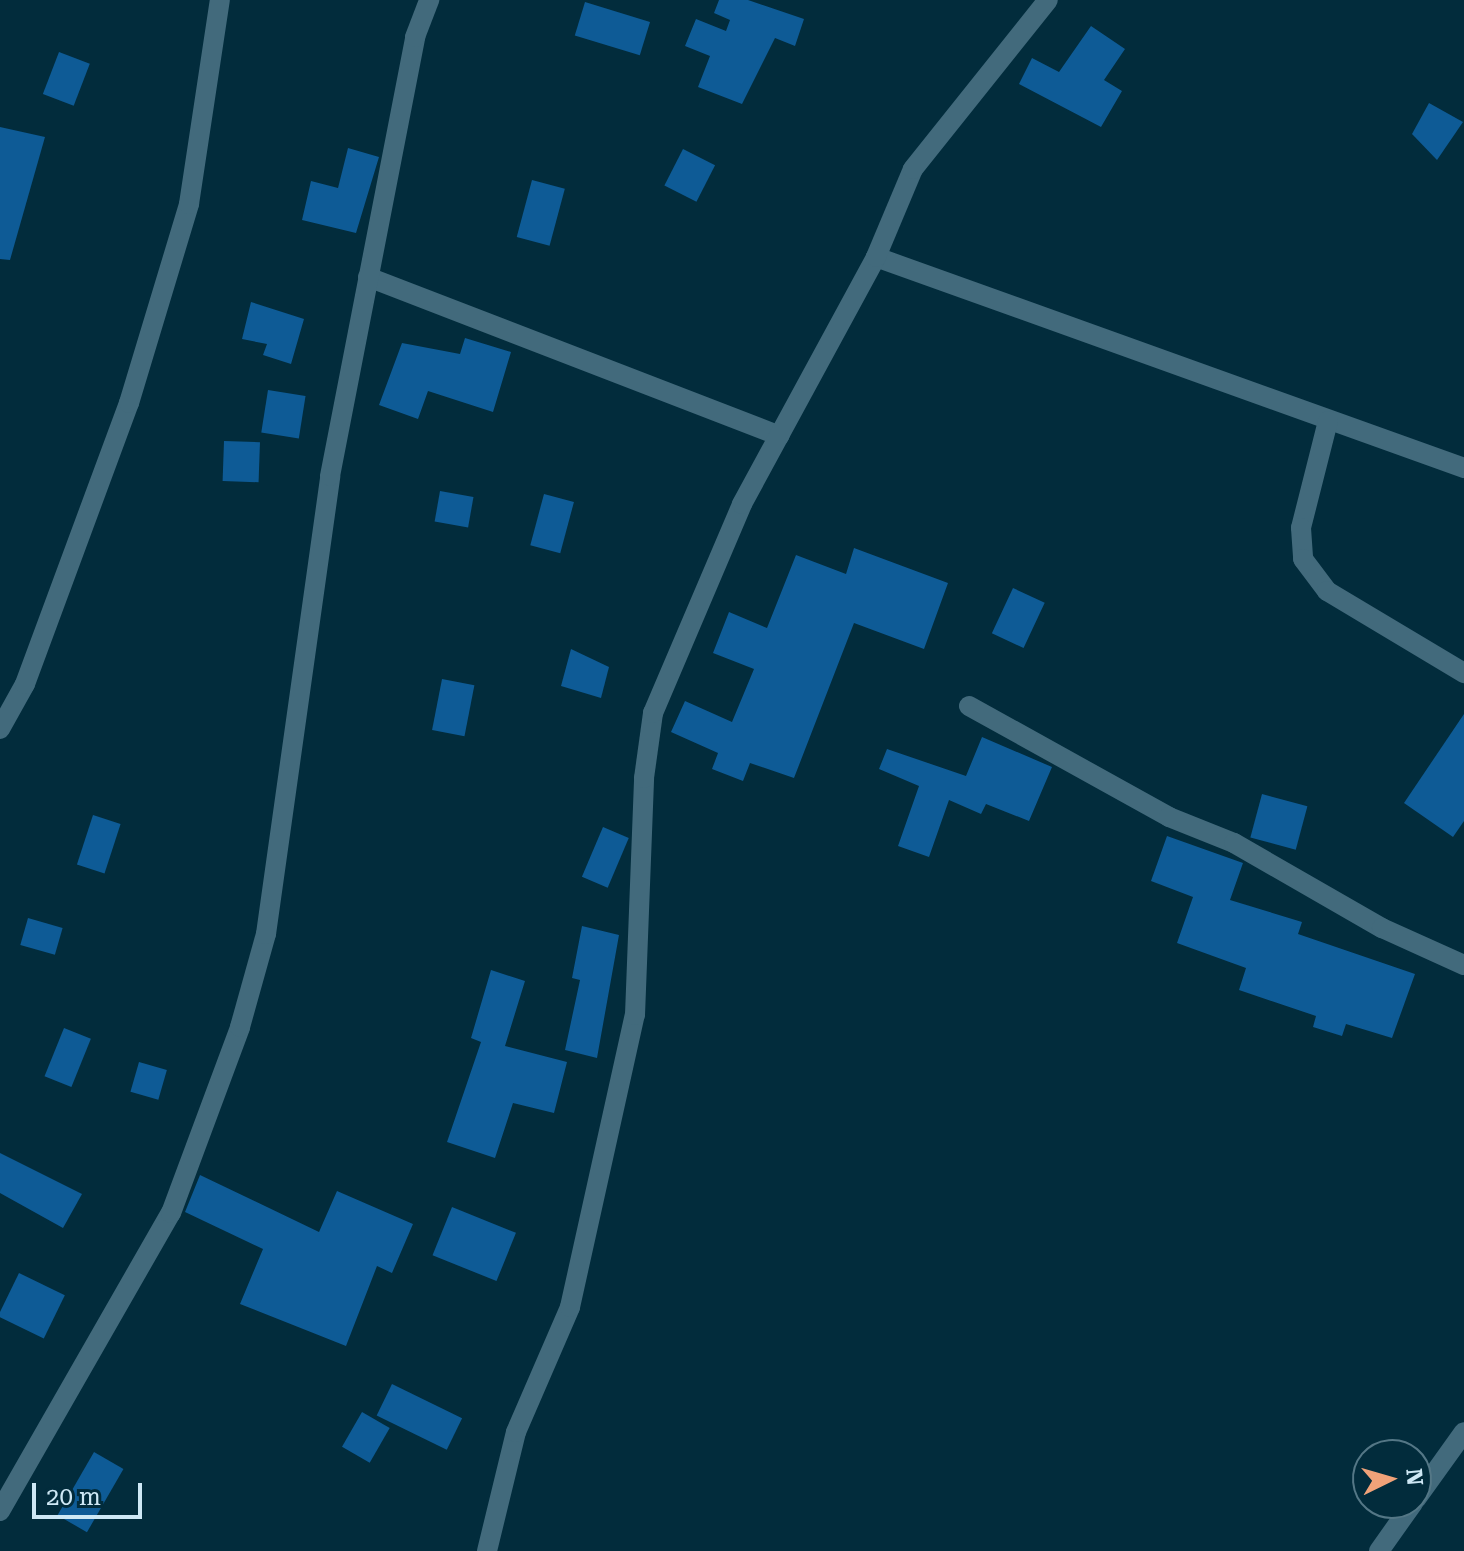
<!DOCTYPE html>
<html>
<head>
<meta charset="utf-8">
<style>
  body { margin:0 }
  #map { position:relative; width:1464px; height:1551px; overflow:hidden; background:#022c3c; font-family:"Roboto Serif",serif }
  div>[style] { position:absolute }
  .building>* { inset:0; background:#0e5b96; transform-origin:0 0 }
  .minor>* { height:20px; margin:-10px; padding:0 10px; transform-origin:10px; border-radius:10px; background:#426a7c }
  span { translate:-50% -50%; white-space:nowrap; text-align:center; line-height:1.15; -webkit-text-stroke:6px #022c3c; paint-order:stroke }
  .north { position:absolute; left:1352px; top:1439px; width:80px; height:80px; box-sizing:border-box; background:#022c3c; border:2px solid #547786; border-radius:50%; rotate:85deg; font-size:22px; font-weight:700; line-height:32px; text-align:center; color:#cee8f5 }
  .north::after { content:''; display:block; margin:auto; width:28px; height:36px; background:#f0a279; clip-path:polygon(50% 0,100% 100%,50% 72%,0 100%) }
  .scale { position:absolute; left:32px; top:1483px; width:110px; height:36px; box-sizing:border-box; border:4px solid #cee8f5; border-top:0; padding-left:10px; font-size:24px; line-height:28px; white-space:nowrap; color:#cee8f5; -webkit-text-stroke:6px #022c3c; paint-order:stroke }
</style>
</head>
<body>
<div id="map">
  <div class="building">
    <div style="clip-path:polygon(719px 0,748px 0,804px 19px,795px 46px,775px 38px,742px 104px,698px 87px,710px 56px,685px 46px,696px 19px,726px 31px,730px 20px,714px 13px)"></div>
    <div style="left:585px;top:2px;width:68px;height:35px;rotate:17deg"></div>
    <div style="clip-path:polygon(1091px 26px,1125px 49px,1104px 80px,1122px 91px,1101px 127px,1019px 84px,1032px 58px,1059px 72px)"></div>
    <div style="left:59px;top:52px;width:33px;height:45px;rotate:21deg"></div>
    <div style="clip-path:polygon(1429px 103px,1463px 122px,1437px 160px,1412px 134px)"></div>
    <div style="clip-path:polygon(0 127px,45px 137px,10px 260px,0 259px)"></div>
    <div style="clip-path:polygon(348px 148px,379px 157px,356px 233px,302px 220px,311px 181px,338px 188px)"></div>
    <div style="left:683px;top:149px;width:36px;height:41px;rotate:27deg"></div>
    <div style="left:532px;top:180px;width:34px;height:59px;rotate:15deg"></div>
    <div style="clip-path:polygon(251px 302px,304px 319px,291px 364px,263px 355px,267px 344px,242px 339px)"></div>
    <div style="clip-path:polygon(465px 338px,511px 352px,493px 412px,428px 391px,418px 419px,379px 405px,402px 343px,460px 354px)"></div>
    <div style="left:268px;top:390px;width:38px;height:43px;rotate:9deg"></div>
    <div style="left:224px;top:441px;width:36px;height:40px;rotate:2deg"></div>
    <div style="left:440px;top:491px;width:34px;height:31px;rotate:10deg"></div>
    <div style="left:544px;top:494px;width:31px;height:53px;rotate:15deg"></div>
    <div style="clip-path:polygon(854px 548px,948px 583px,924px 649px,854px 623px,794px 778px,750px 763px,743px 781px,712px 769px,718px 753px,671px 732px,685px 701px,732px 722px,754px 669px,713px 653px,729px 612px,767px 628px,796px 555px,846px 574px)"></div>
    <div style="left:1013px;top:588px;width:35px;height:50px;rotate:25deg"></div>
    <div style="clip-path:polygon(571px 649px,609px 667px,601px 698px,561px 686px)"></div>
    <div style="left:442px;top:679px;width:33px;height:52px;rotate:11deg"></div>
    <div style="clip-path:polygon(1464px 714px,1464px 821px,1453px 837px,1404px 803px)"></div>
    <div style="clip-path:polygon(982px 737px,1052px 767px,1029px 821px,986px 804px,981px 814px,949px 800px,929px 857px,898px 846px,919px 786px,879px 769px,887px 749px,966px 776px)"></div>
    <div style="left:1262px;top:794px;width:47px;height:45px;rotate:15deg"></div>
    <div style="left:93px;top:815px;width:29px;height:52px;rotate:18deg"></div>
    <div style="left:603px;top:827px;width:28px;height:54px;rotate:23deg"></div>
    <div style="clip-path:polygon(1167px 836px,1243px 863px,1230px 900px,1302px 922px,1298px 934px,1415px 974px,1392px 1038px,1346px 1024px,1342px 1036px,1313px 1027px,1316px 1016px,1239px 990px,1246px 968px,1177px 943px,1193px 897px,1151px 881px)"></div>
    <div style="left:28px;top:918px;width:36px;height:28px;rotate:16deg"></div>
    <div style="clip-path:polygon(582px 926px,619px 935px,597px 1058px,565px 1050px,580px 980px,572px 978px)"></div>
    <div style="clip-path:polygon(491px 970px,525px 981px,505px 1046px,567px 1062px,554px 1113px,513px 1103px,495px 1158px,447px 1142px,481px 1042px,471px 1038px)"></div>
    <div style="left:64px;top:1028px;width:29px;height:52px;rotate:22deg"></div>
    <div style="left:139px;top:1062px;width:29px;height:31px;rotate:16deg"></div>
    <div style="clip-path:polygon(0 1153px,82px 1194px,63px 1228px,0 1193px)"></div>
    <div style="clip-path:polygon(200px 1175px,319px 1232px,337px 1191px,413px 1224px,392px 1273px,377px 1266px,346px 1346px,240px 1304px,263px 1249px,185px 1212px)"></div>
    <div style="left:452px;top:1207px;width:69px;height:52px;rotate:22deg"></div>
    <div style="left:19px;top:1273px;width:51px;height:48px;rotate:26deg"></div>
    <div style="left:392px;top:1384px;width:78px;height:35px;rotate:26deg"></div>
    <div style="left:362px;top:1412px;width:32px;height:40px;rotate:30deg"></div>
    <div style="left:94px;top:1452px;width:34px;height:73px;rotate:30deg"></div>
  </div>
  <div class="minor">
    <div style="left:876px;top:257px;width:625px;rotate:19.74deg"></div>
    <div style="left:368px;top:277px;width:441px;rotate:21.1deg"></div>
    <div style="left:1328px;top:421px;width:110px;rotate:104.2deg"></div>
    <div style="left:1301px;top:528px;width:31px;rotate:86deg"></div>
    <div style="left:1303px;top:559px;width:40px;rotate:53deg"></div>
    <div style="left:1327px;top:591px;width:160px;rotate:30.9deg"></div>
    <div style="left:969px;top:706px;width:229px;rotate:29deg"></div>
    <div style="left:1169px;top:817px;width:70px;rotate:21.8deg"></div>
    <div style="left:1234px;top:843px;width:171px;rotate:29.9deg"></div>
    <div style="left:1382px;top:928px;width:90px;rotate:24.3deg"></div>
    <div style="left:0;top:729px;width:51px;rotate:-60.9deg"></div>
    <div style="left:25px;top:684px;width:300px;rotate:-69.7deg"></div>
    <div style="left:129px;top:403px;width:208px;rotate:-73.2deg"></div>
    <div style="left:189px;top:204px;width:206px;rotate:-81.4deg"></div>
    <div style="left:1416px;top:1499px;width:82px;rotate:-54.4deg"></div>
    <div style="left:0;top:1511px;width:344px;rotate:-60.2deg"></div>
    <div style="left:171px;top:1213px;width:198px;rotate:-69.6deg"></div>
    <div style="left:240px;top:1027px;width:97px;rotate:-74.4deg"></div>
    <div style="left:266px;top:934px;width:462px;rotate:-82deg"></div>
    <div style="left:330px;top:476px;width:447px;rotate:-79deg"></div>
    <div style="left:415px;top:37px;width:40px;rotate:-69deg"></div>
    <div style="left:487px;top:1551px;width:122px;rotate:-76.3deg"></div>
    <div style="left:516px;top:1432px;width:136px;rotate:-66.6deg"></div>
    <div style="left:570px;top:1307px;width:299px;rotate:-77.5deg"></div>
    <div style="left:635px;top:1015px;width:237px;rotate:-87.8deg"></div>
    <div style="left:644px;top:778px;width:66px;rotate:-82.1deg"></div>
    <div style="left:653px;top:713px;width:227px;rotate:-66.9deg"></div>
    <div style="left:742px;top:504px;width:281px;rotate:-61.5deg"></div>
    <div style="left:876px;top:257px;width:95px;rotate:-67.2deg"></div>
    <div style="left:913px;top:169px;width:216px;rotate:-51.4deg"></div>
    <div style="left:1379px;top:1551px;width:59px;rotate:-54.7deg"></div>
  </div>
  <div class="north">N</div>
  <div class="scale">20 m</div>
</div>
</body>
</html>
